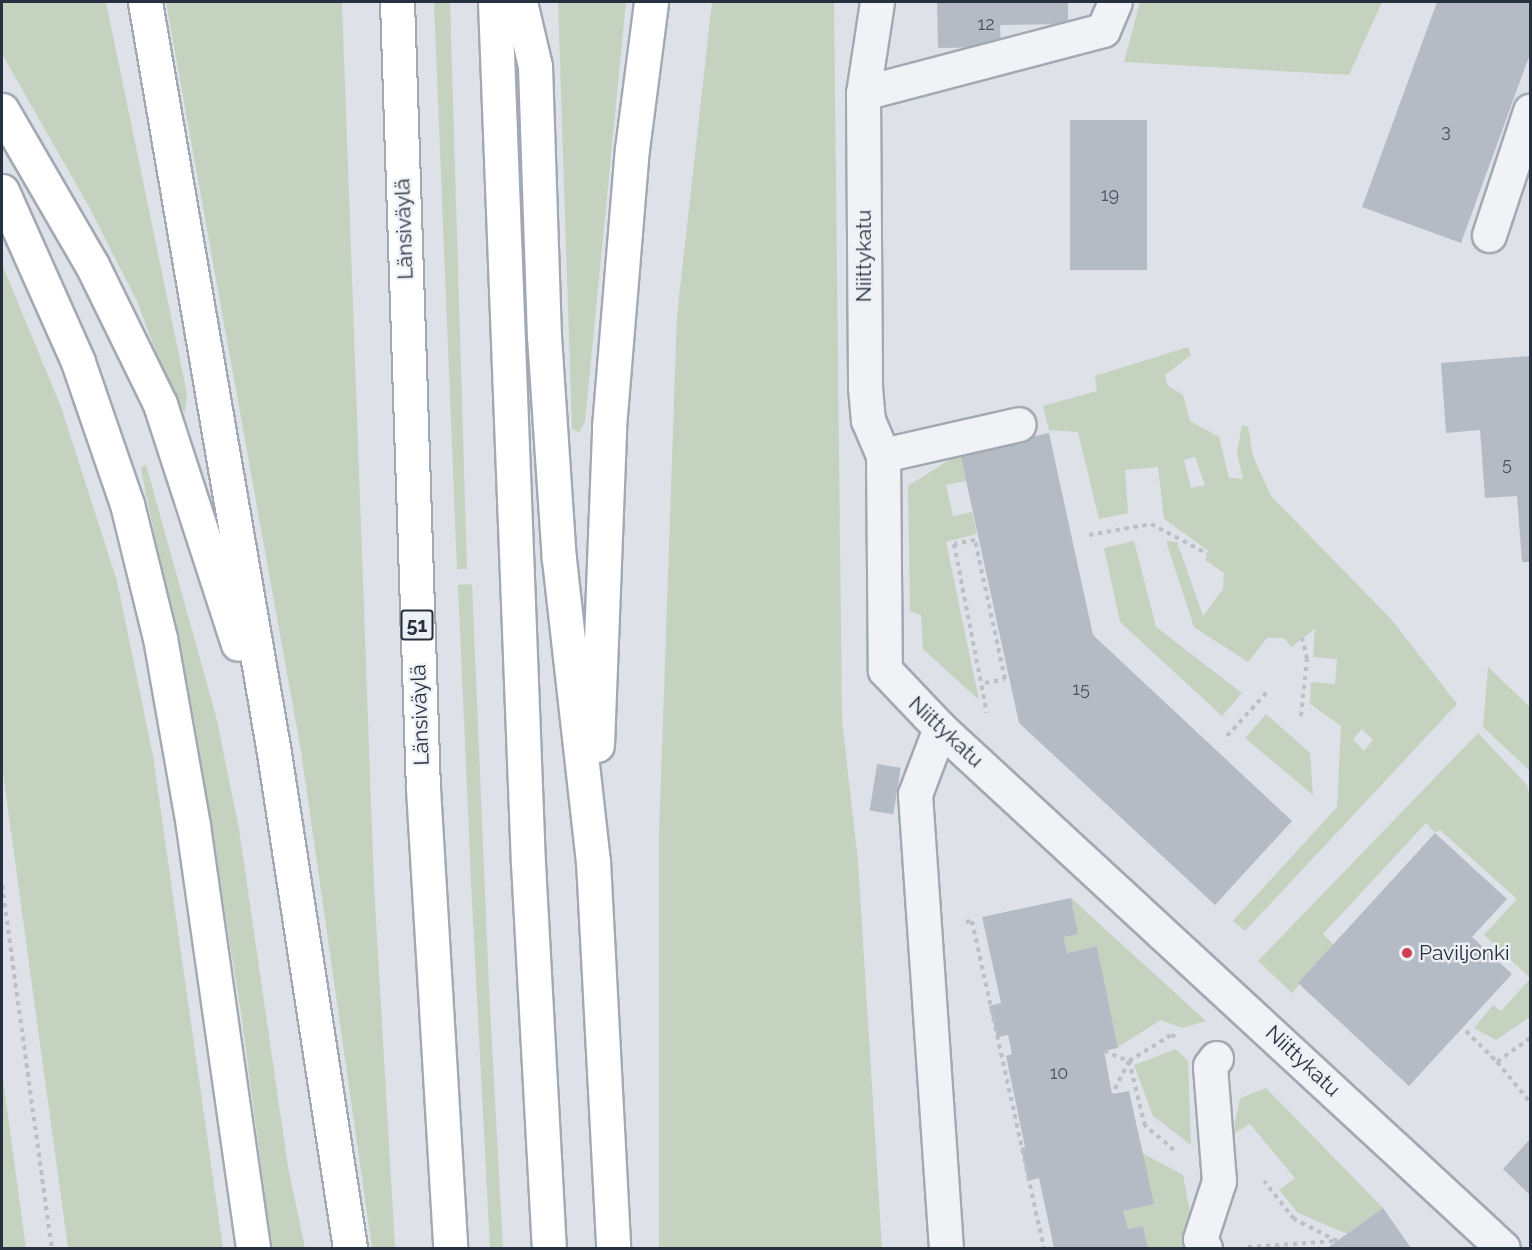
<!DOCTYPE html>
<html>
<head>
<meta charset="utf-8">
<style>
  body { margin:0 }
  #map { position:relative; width:1532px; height:1250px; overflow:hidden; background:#dee2e8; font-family:Raleway,sans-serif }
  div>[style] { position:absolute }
  .green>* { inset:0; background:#c4d2bf }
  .building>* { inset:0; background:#b5bbc5; transform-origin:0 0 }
  .path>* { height:4px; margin-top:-2px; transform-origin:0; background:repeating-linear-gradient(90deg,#bcc0c6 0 4.5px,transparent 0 9px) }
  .roads { filter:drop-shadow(2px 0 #a3a9b2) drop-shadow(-2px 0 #a3a9b2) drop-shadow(0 2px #a3a9b2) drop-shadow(0 -2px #a3a9b2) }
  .minor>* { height:33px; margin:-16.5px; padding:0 16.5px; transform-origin:16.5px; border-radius:16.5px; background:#f0f2f6 }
  .highway>* { height:33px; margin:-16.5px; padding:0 16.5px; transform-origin:16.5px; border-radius:16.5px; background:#fff }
  .dots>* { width:16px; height:16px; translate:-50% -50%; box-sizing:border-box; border:3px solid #edf1f5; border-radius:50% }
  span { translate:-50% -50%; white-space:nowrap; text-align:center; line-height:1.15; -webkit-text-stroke:4.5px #edf1f5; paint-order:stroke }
  .number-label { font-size:18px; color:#4a5360 }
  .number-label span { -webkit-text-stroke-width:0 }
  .shield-label span { padding:2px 4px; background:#edf1f5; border:2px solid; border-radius:4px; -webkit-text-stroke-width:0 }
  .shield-label { font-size:20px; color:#27303f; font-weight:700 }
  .street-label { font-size:21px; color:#27303f }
  .poi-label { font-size:21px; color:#27303f }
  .left { translate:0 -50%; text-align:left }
  .frame { position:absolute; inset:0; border:3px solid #27303f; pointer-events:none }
</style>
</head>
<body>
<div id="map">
  <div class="green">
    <div style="clip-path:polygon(2px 2px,106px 2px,187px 394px,185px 412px,175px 403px,137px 301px,88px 205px,2px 54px)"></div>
    <div style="clip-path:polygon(166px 2px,342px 2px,374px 886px,395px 1248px,372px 1248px,301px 751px)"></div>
    <div style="clip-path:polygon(434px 2px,450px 2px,467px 569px,457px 569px)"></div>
    <div style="clip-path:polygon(558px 2px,626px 2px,585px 422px,579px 432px,572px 429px)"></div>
    <div style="clip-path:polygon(712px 2px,834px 2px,842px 720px,858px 862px,882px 1248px,659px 1248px,659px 835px,677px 315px)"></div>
    <div style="clip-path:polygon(1140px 2px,1382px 2px,1349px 75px,1124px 62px)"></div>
    <div style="clip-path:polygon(2px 264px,61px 407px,117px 581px,153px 756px,223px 1248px,68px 1248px,2px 766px)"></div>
    <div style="clip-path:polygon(evenodd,1188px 347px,1191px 355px,1165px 375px,1168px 386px,1183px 395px,1190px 421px,1219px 437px,1229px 478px,1243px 479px,1237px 453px,1242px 425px,1248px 427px,1253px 456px,1271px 496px,1391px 619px,1457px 704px,1245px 931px,1233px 921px,1337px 807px,1341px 726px,1310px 704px,1311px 682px,1335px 684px,1337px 659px,1313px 657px,1315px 629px,1291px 647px,1284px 638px,1267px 638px,1248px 662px,1194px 627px,1166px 541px,1177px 542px,1203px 616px,1223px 589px,1224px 573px,1205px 560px,1209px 551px,1164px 519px,1158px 467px,1125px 470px,1128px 513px,1099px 519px,1078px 432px,1049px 430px,1043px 406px,1097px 391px,1095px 376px,1188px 347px,1195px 457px,1205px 485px,1191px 488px,1184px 460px,1195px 457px,1188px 347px,1362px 729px,1373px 740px,1364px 751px,1353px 739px,1362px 729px)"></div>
    <div style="clip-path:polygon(960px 453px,966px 481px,946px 485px,953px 516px,972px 512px,977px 534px,946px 542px,979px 700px,923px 649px,921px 615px,910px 611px,908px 486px)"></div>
    <div style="clip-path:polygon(146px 465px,216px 716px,239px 829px,288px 1167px,305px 1248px,272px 1248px,241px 1013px,194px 719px,143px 480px,141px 467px)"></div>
    <div style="clip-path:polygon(1134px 541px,1156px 627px,1242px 693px,1222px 716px,1120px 622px,1104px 548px)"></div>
    <div style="clip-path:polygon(472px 584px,489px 988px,503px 1248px,490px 1248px,472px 902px,458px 585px)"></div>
    <div style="clip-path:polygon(1488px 667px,1530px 707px,1530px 771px,1483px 727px)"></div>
    <div style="clip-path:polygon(1266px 714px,1310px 753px,1313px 795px,1245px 738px)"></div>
    <div style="clip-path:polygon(1478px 733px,1527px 785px,1530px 798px,1530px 978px,1484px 935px,1517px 899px,1440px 830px,1435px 833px,1426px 823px,1323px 934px,1334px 945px,1292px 993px,1258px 961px)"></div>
    <div style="clip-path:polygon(1071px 898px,1206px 1021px,1182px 1028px,1161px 1020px,1118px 1047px,1097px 946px,1067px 953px,1064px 937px,1078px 934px)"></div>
    <div style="clip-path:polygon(1530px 979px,1530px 1017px,1496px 1040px,1474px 1028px,1493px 1005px,1501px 1011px)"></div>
    <div style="clip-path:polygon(1176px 1049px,1188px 1061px,1191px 1145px,1153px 1116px,1134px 1065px)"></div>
    <div style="clip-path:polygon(2px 1073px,26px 1248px,2px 1248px)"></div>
    <div style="clip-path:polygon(1266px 1088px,1383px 1208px,1347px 1234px,1298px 1213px,1279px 1190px,1295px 1178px,1250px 1124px,1233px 1134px,1240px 1098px)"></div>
    <div style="clip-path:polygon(1142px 1153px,1183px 1175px,1197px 1248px,1148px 1248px,1143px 1226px,1128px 1229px,1123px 1211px,1153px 1204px)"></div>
  </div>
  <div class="building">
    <div style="clip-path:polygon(937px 2px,1068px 2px,1068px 24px,1000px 25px,1001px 47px,938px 48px)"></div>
    <div style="clip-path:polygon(1437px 2px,1530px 2px,1530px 54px,1461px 243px,1362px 207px)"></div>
    <div style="left:1070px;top:120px;width:77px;height:150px"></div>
    <div style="clip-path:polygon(1530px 356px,1530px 562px,1522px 562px,1517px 496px,1485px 498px,1480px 430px,1446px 433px,1441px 363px)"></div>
    <div style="clip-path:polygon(1049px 433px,1093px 635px,1292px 821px,1215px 905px,1019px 723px,960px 453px)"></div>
    <div style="left:877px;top:764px;width:24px;height:47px;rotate:9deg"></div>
    <div style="clip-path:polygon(1435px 833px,1507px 899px,1472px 937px,1512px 974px,1409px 1086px,1298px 983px)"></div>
    <div style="clip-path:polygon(1071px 898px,1078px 934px,1064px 937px,1067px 953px,1097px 946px,1118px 1048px,1104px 1051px,1112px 1094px,1129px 1091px,1154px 1204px,1123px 1211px,1128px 1229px,1143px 1226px,1148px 1248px,1054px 1248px,1039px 1178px,1028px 1181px,1021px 1148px,1025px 1147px,1006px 1056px,1012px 1054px,1008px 1035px,997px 1037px,989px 1006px,1001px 1003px,982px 917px)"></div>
    <div style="clip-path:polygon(1530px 1139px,1530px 1195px,1503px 1169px)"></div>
    <div style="clip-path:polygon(1383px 1208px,1411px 1248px,1327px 1248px,1337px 1241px)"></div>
  </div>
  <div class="path">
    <div style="left:1089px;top:535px;width:63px;rotate:-10.1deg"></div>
    <div style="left:1151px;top:524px;width:64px;rotate:27.8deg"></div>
    <div style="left:985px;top:683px;width:20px;rotate:-11deg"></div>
    <div style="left:1005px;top:679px;width:142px;rotate:-102.2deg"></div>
    <div style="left:975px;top:540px;width:21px;rotate:169deg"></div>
    <div style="left:954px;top:544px;width:172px;rotate:79deg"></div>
    <div style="left:1301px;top:716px;width:57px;rotate:-84deg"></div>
    <div style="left:1307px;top:659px;width:22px;rotate:-103deg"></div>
    <div style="left:1227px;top:736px;width:59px;rotate:-47.7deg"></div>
    <div style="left:2px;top:885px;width:366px;rotate:82.2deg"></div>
    <div style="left:966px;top:922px;width:6px;rotate:-9deg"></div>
    <div style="left:972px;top:921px;width:335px;rotate:77.6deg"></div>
    <div style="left:1466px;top:1031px;width:44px;rotate:45deg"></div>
    <div style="left:1530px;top:1038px;width:41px;rotate:144deg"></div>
    <div style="left:1497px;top:1062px;width:52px;rotate:50.5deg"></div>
    <div style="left:1104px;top:1051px;width:27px;rotate:22deg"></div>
    <div style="left:1129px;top:1061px;width:37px;rotate:117deg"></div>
    <div style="left:1174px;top:1150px;width:38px;rotate:-140deg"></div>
    <div style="left:1145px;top:1126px;width:67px;rotate:-103.8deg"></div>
    <div style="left:1129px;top:1061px;width:49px;rotate:-31.8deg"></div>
    <div style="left:1171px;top:1035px;width:9px;rotate:21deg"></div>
    <div style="left:1248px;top:1247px;width:89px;rotate:-3.9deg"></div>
    <div style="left:1337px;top:1241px;width:48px;rotate:-152.9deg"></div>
    <div style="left:1294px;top:1219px;width:48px;rotate:-128.3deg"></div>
  </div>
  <div class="roads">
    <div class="minor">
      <div style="left:877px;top:2px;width:92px;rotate:98.7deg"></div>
      <div style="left:863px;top:93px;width:294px;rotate:89.6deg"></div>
      <div style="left:865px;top:387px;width:33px;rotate:85deg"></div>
      <div style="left:868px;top:420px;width:38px;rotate:67deg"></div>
      <div style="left:883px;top:455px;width:215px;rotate:89.5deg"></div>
      <div style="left:885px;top:670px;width:80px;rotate:46.5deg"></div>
      <div style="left:940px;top:728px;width:766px;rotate:42.73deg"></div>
      <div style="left:863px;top:93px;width:248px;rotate:-14.7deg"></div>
      <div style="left:1103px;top:30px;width:30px;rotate:-67deg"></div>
      <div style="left:1489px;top:235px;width:131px;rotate:-71.7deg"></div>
      <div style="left:883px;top:455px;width:139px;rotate:-12.8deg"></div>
      <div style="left:940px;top:728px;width:71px;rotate:110.7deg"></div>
      <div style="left:915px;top:794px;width:455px;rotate:86.1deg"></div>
      <div style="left:1205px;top:1248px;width:10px;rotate:-119deg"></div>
      <div style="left:1200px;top:1239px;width:61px;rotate:-71.9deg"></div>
      <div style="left:1219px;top:1181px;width:115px;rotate:-94.5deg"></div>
      <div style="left:1210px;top:1066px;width:10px;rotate:-53deg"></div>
    </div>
    <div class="highway">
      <div style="left:145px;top:2px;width:762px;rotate:80.25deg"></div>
      <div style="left:274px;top:753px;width:501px;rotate:81.27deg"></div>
      <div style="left:397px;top:2px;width:786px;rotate:88.11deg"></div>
      <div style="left:423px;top:788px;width:461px;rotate:86.6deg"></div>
      <div style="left:495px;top:2px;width:862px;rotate:87.81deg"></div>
      <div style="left:528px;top:863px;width:386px;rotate:86.9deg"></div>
      <div style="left:520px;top:2px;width:66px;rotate:76.8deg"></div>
      <div style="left:535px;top:66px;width:270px;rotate:88.1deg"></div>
      <div style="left:544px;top:336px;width:224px;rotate:86.2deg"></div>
      <div style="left:559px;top:559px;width:304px;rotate:83.6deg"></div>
      <div style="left:593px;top:861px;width:388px;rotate:87deg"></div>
      <div style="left:2px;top:110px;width:179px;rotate:59.9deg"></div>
      <div style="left:92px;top:265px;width:155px;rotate:63.9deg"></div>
      <div style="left:160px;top:404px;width:252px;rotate:72deg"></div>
      <div style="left:2px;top:191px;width:187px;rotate:66deg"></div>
      <div style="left:78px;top:362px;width:150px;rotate:71deg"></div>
      <div style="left:127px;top:504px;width:138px;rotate:76.2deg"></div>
      <div style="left:160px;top:638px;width:191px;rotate:80deg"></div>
      <div style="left:193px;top:826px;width:426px;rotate:81.9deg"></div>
      <div style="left:597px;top:745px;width:318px;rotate:-87.8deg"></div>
      <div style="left:609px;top:427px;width:279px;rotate:-85.3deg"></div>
      <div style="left:632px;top:149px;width:148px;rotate:-82.6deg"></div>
    </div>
  </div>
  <div class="dots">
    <div style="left:1407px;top:953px;background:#d13f57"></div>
  </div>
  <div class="number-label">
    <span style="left:986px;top:24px">12</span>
    <span style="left:1446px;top:131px">3</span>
    <span style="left:1110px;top:195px">19</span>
    <span style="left:1507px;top:464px">5</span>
    <span style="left:1081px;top:689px">15</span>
    <span style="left:1059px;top:1073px">10</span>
  </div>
  <div class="shield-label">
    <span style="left:417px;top:625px">51</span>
  </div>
  <div class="street-label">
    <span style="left:404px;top:229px;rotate:-92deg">Länsiväylä</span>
    <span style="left:864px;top:256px;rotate:-90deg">Niittykatu</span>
    <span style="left:420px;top:715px;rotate:-92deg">Länsiväylä</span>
    <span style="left:946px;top:732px;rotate:43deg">Niittykatu</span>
    <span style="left:1303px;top:1061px;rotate:43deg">Niittykatu</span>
  </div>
  <div class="poi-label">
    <span class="left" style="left:1419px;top:953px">Paviljonki</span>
  </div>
  <div class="frame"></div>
</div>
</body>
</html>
